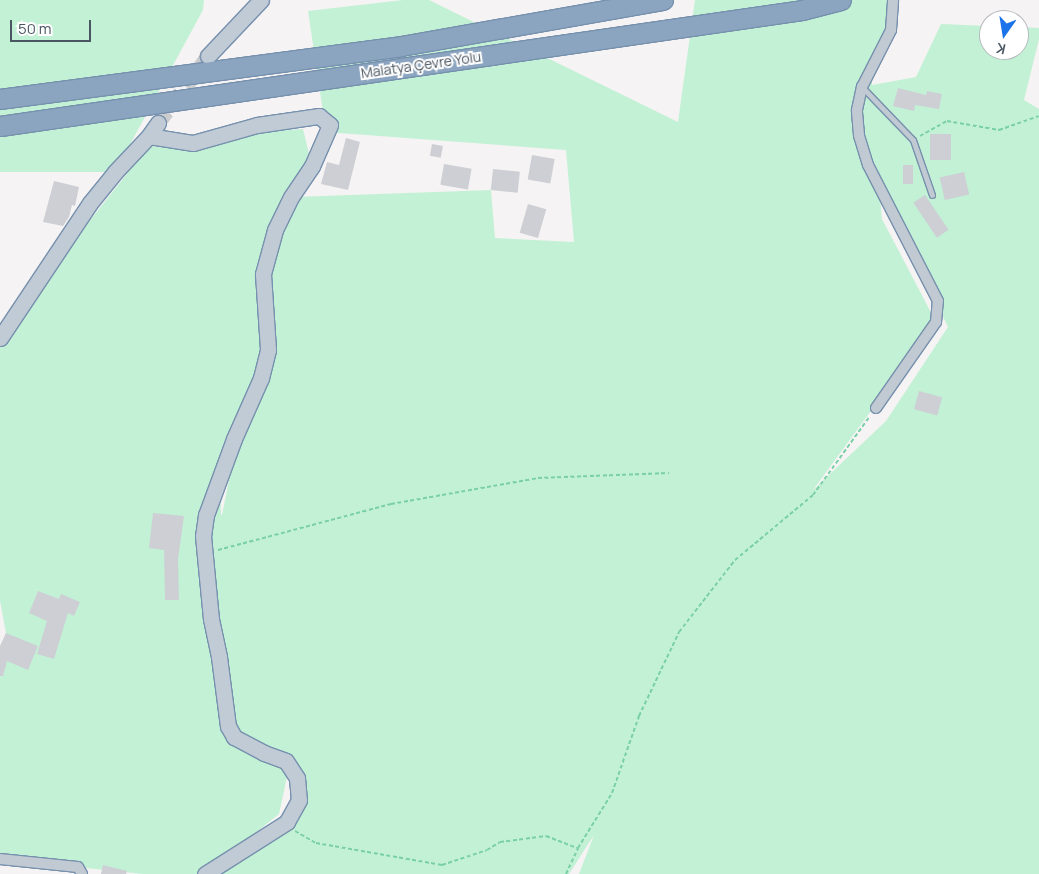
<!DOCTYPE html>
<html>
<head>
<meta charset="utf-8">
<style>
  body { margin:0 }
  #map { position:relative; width:1039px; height:874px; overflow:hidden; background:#f5f3f3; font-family:Manrope,sans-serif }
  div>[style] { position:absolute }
  .green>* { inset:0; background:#c3f1d5 }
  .building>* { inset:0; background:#cdcfd5; transform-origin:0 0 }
  .secondary-tunnel>* { height:15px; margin-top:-7.5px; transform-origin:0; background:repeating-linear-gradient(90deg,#caccce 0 15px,transparent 0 23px) }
  .path>* { height:2px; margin-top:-1px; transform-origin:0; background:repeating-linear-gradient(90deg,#7ad0a6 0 4px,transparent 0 6.5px) }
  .roads { filter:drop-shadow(1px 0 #7690ad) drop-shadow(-1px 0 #7690ad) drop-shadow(0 1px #7690ad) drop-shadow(0 -1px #7690ad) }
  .lane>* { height:5px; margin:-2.5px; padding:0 2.5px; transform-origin:2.5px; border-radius:2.5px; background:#c1cad2 }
  .street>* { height:10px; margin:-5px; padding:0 5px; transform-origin:5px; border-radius:5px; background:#c1cad2 }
  .secondary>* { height:15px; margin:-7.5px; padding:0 7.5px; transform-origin:7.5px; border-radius:7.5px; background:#c1cbd6 }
  .highway>* { height:19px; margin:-9.5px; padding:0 9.5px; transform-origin:9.5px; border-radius:9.5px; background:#8ba5c1 }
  span { translate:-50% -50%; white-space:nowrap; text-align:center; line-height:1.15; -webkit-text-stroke:4px #fff; paint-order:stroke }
  .street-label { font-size:14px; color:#4a5661 }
  .north { position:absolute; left:979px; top:10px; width:50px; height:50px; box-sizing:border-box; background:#fff; border:1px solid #b7bbc0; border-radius:50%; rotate:193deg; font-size:14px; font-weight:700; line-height:20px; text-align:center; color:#4a5661 }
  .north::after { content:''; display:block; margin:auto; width:18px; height:22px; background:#1a73e8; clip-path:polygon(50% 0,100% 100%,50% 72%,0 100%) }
  .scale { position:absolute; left:10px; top:20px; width:81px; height:22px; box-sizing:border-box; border:2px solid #4a5661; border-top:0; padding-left:6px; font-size:15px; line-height:18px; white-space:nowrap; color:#4a5661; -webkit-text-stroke:4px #fff; paint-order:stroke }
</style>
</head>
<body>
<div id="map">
  <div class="green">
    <div style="clip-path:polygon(0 0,204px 0,203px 10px,115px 172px,0 172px)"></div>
    <div style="clip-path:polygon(evenodd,403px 0,429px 0,678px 122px,695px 0,892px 0,894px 14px,872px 64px,872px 85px,916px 77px,941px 24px,989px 26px,989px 50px,1019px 50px,1019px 27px,1039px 28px,1039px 39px,1024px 100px,1039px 109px,1039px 874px,579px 874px,594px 835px,569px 874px,206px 874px,287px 822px,297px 778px,288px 772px,279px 814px,204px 874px,143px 874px,0 859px,0 659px,6px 633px,0 601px,0 334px,149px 146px,202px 148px,267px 131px,303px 129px,312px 166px,294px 197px,491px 190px,495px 238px,574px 242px,566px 150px,326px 132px,308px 11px,403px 0,878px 178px,948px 327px,886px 421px,813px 490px,936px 322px,882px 219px,878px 178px,403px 0,242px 416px,222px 515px,221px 515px,220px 469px,242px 416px)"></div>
  </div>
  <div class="building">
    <div style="clip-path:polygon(898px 88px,926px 95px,927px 91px,942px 94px,939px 109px,915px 105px,914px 111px,893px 106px)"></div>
    <div style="left:930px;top:134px;width:21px;height:26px"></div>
    <div style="clip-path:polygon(346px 138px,360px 142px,348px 190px,321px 184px,327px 162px,339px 165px)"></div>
    <div style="left:432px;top:144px;width:11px;height:12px;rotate:10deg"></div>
    <div style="left:532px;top:155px;width:23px;height:25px;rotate:10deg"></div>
    <div style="left:444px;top:164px;width:28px;height:21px;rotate:10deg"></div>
    <div style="left:903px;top:165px;width:10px;height:19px"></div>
    <div style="left:493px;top:169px;width:27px;height:21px;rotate:6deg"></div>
    <div style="left:964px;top:172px;width:23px;height:25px;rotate:77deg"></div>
    <div style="clip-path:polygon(54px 181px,79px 187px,75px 206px,72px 205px,69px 217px,63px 226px,43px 222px)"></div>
    <div style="left:925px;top:195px;width:42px;height:14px;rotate:56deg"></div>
    <div style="left:528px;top:204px;width:19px;height:30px;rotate:16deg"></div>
    <div style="left:919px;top:391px;width:24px;height:19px;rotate:15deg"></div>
    <div style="clip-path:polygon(153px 513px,184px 516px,178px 559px,179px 600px,165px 600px,164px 550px,149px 548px)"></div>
    <div style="clip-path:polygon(38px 591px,59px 599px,61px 594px,80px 602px,74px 616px,68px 613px,54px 659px,37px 654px,47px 621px,29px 613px)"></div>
    <div style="clip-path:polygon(6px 633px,38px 646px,28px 670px,7px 661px,3px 676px,0 676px,0 646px)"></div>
    <div style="clip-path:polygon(103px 865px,127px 871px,126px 874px,101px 874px)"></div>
  </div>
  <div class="secondary-tunnel">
    <div style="left:158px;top:123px;width:84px;rotate:-53.3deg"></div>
  </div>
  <div class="path">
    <div style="left:920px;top:136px;width:31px;rotate:-29deg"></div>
    <div style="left:947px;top:121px;width:53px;rotate:9.8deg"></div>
    <div style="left:999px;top:130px;width:42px;rotate:-19.3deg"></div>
    <div style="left:218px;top:550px;width:179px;rotate:-14.9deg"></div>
    <div style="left:391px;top:504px;width:149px;rotate:-10deg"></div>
    <div style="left:538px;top:478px;width:131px;rotate:-2.2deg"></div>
    <div style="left:295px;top:831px;width:24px;rotate:30deg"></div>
    <div style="left:316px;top:843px;width:128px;rotate:9.9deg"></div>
    <div style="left:442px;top:865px;width:47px;rotate:-18.4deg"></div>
    <div style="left:487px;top:850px;width:15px;rotate:-32deg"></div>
    <div style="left:500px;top:842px;width:46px;rotate:-7.4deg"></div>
    <div style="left:546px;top:836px;width:33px;rotate:21deg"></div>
    <div style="left:566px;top:874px;width:29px;rotate:-65deg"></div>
    <div style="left:578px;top:848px;width:65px;rotate:-58.3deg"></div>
    <div style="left:612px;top:793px;width:82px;rotate:-70.7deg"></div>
    <div style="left:639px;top:716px;width:93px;rotate:-64.5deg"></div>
    <div style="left:679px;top:632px;width:91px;rotate:-52.1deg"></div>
    <div style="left:735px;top:560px;width:102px;rotate:-39.8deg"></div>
    <div style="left:813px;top:495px;width:97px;rotate:-54.2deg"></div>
  </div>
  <div class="roads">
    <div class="lane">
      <div style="left:863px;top:88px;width:72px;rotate:46.1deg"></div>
      <div style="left:913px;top:140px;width:58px;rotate:70.9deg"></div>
    </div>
    <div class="street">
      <div style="left:876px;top:408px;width:105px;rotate:-55.1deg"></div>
      <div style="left:936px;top:322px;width:21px;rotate:-85deg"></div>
      <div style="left:938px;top:301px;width:153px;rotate:-117.2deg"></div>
      <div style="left:868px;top:165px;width:31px;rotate:-107deg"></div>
      <div style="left:859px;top:135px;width:25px;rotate:-95deg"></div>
      <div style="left:857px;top:110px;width:24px;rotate:-78deg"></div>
      <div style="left:862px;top:87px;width:64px;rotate:-63deg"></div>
      <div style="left:891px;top:30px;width:30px;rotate:-86deg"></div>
      <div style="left:0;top:859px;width:78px;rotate:5.9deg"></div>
      <div style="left:78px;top:867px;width:8px;rotate:60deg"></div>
    </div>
    <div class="secondary">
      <div style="left:208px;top:56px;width:77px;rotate:-46.6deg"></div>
      <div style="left:158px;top:123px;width:16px;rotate:125deg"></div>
      <div style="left:149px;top:136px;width:45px;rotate:9deg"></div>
      <div style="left:193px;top:143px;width:66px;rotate:-15.7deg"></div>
      <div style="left:257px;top:125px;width:63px;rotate:-8.3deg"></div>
      <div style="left:319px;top:116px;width:14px;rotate:39deg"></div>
      <div style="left:330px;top:125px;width:45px;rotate:113.7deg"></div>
      <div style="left:312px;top:166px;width:37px;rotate:124deg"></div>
      <div style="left:291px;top:197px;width:37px;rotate:116deg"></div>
      <div style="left:275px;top:230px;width:46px;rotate:105.3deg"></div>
      <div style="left:263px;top:274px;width:76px;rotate:86.2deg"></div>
      <div style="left:268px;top:350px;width:29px;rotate:104deg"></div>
      <div style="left:261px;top:378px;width:67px;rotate:113.9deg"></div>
      <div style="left:234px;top:439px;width:81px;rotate:110.2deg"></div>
      <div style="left:206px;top:515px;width:21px;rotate:98deg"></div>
      <div style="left:203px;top:536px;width:83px;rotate:84.5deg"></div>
      <div style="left:211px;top:619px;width:39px;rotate:78deg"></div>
      <div style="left:219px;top:657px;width:70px;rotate:82.6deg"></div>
      <div style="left:228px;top:726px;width:13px;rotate:61deg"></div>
      <div style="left:234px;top:737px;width:34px;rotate:28deg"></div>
      <div style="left:264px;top:753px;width:23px;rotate:20deg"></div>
      <div style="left:286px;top:761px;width:20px;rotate:57deg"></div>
      <div style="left:297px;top:778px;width:22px;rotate:85deg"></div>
      <div style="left:299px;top:800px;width:25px;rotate:119deg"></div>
      <div style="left:287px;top:822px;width:97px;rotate:147.6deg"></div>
      <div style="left:0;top:338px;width:162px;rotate:-56.3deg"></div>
      <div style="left:90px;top:203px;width:40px;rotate:-51deg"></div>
      <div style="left:115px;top:172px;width:50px;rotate:-46.6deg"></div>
    </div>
    <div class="highway">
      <div style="left:0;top:99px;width:404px;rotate:-7.5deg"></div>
      <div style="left:401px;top:46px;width:266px;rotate:-10deg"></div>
      <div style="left:0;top:126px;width:810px;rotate:-8.23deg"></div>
      <div style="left:802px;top:10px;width:40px;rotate:-14.4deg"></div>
    </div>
  </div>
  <div class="street-label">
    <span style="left:421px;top:65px;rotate:-8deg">Malatya Çevre Yolu</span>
  </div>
  <div class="north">K</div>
  <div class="scale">50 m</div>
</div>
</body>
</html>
